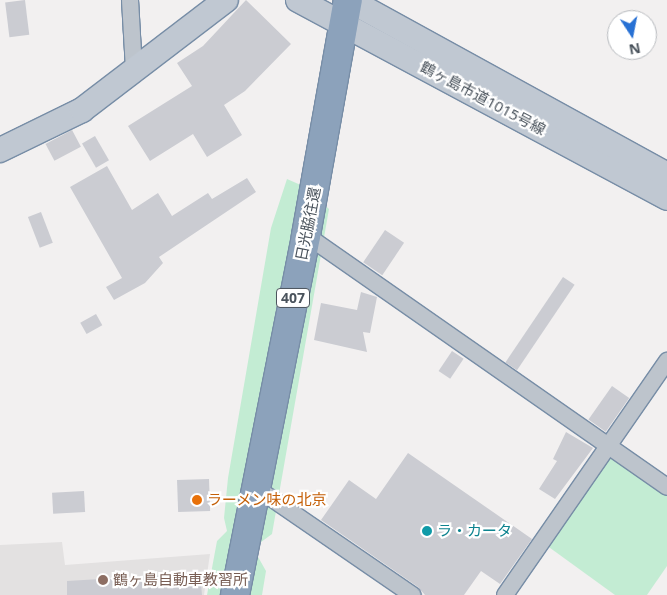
<!DOCTYPE html>
<html>
<head>
<meta charset="utf-8">
<style>
  body { margin:0 }
  #map { position:relative; width:667px; height:595px; overflow:hidden; background:#f2f0f0; font-family:"Noto Sans","Noto Sans JP",sans-serif }
  div>[style] { position:absolute }
  .education>* { inset:0; background:#e3e1e1 }
  .green>* { inset:0; background:#c3ecd3 }
  .building>* { inset:0; background:#cbccd2; transform-origin:0 0 }
  .roads { filter:drop-shadow(1px 0 #778da6) drop-shadow(-1px 0 #778da6) drop-shadow(0 1px #778da6) drop-shadow(0 -1px #778da6) }
  .street>* { height:16px; margin:-8px; padding:0 8px; transform-origin:8px; border-radius:8px; background:#bdc4cc }
  .secondary>* { height:24px; margin:-12px; padding:0 12px; transform-origin:12px; border-radius:12px; background:#c0c8d2 }
  .highway>* { height:28px; margin:-14px; padding:0 14px; transform-origin:14px; border-radius:14px; background:#8ca2bb }
  .dots>* { width:14px; height:14px; translate:-50% -50%; box-sizing:border-box; border:2px solid #fff; border-radius:50% }
  span { translate:-50% -50%; white-space:nowrap; text-align:center; line-height:1.15; -webkit-text-stroke:4.5px #fff; paint-order:stroke }
  .shield-label span { padding:1px 4px; background:#fff; border:1px solid; border-radius:4px; -webkit-text-stroke-width:0 }
  .shield-label { font-size:14px; color:#4a535c; font-weight:700 }
  .street-label { font-size:15px; color:#4a535c }
  .food-label { font-size:15px; color:#c56008 }
  .left { translate:0 -50%; text-align:left }
  .culture-label { font-size:15px; color:#0d838f }
  .education-label { font-size:15px; color:#785e54 }
  .north { position:absolute; left:607px; top:10px; width:50px; height:50px; box-sizing:border-box; background:#fff; border:1px solid #b7babe; border-radius:50%; rotate:169deg; font-size:14px; font-weight:700; line-height:20px; text-align:center; color:#4a535c }
  .north::after { content:''; display:block; margin:auto; width:18px; height:22px; background:#2871d4; clip-path:polygon(50% 0,100% 100%,50% 72%,0 100%) }
</style>
</head>
<body>
<div id="map">
  <div class="education">
    <div style="clip-path:polygon(62px 542px,65px 565px,210px 554px,204px 595px,0 595px,0 545px)"></div>
  </div>
  <div class="green">
    <div style="clip-path:polygon(287px 179px,303px 186px,329px 209px,272px 534px,253px 548px,266px 571px,262px 595px,207px 595px,217px 541px,227px 531px,224px 518px,228px 478px,271px 228px)"></div>
    <div style="clip-path:polygon(611px 454px,667px 494px,667px 566px,647px 595px,615px 595px,546px 545px)"></div>
  </div>
  <div class="building">
    <div style="left:25px;top:0;width:35px;height:20px;rotate:83deg"></div>
    <div style="clip-path:polygon(246px 0,291px 44px,245px 91px,224px 105px,242px 135px,207px 157px,193px 134px,150px 161px,128px 126px,192px 86px,177px 63px,203px 46px)"></div>
    <div style="left:72px;top:130px;width:19px;height:30px;rotate:62deg"></div>
    <div style="left:95px;top:136px;width:28px;height:15px;rotate:60deg"></div>
    <div style="clip-path:polygon(107px 166px,132px 210px,158px 193px,172px 216px,208px 193px,212px 199px,247px 178px,256px 192px,159px 257px,163px 263px,145px 283px,114px 300px,106px 287px,122px 278px,70px 187px)"></div>
    <div style="left:41px;top:212px;width:33px;height:14px;rotate:69deg"></div>
    <div style="left:385px;top:230px;width:23px;height:39px;rotate:34deg"></div>
    <div style="left:563px;top:277px;width:14px;height:103px;rotate:34deg"></div>
    <div style="clip-path:polygon(361px 292px,377px 297px,370px 333px,363px 332px,367px 352px,314px 340px,321px 303px,357px 310px)"></div>
    <div style="left:96px;top:314px;width:13px;height:18px;rotate:61deg"></div>
    <div style="left:452px;top:351px;width:14px;height:24px;rotate:34deg"></div>
    <div style="left:612px;top:386px;width:21px;height:41px;rotate:35deg"></div>
    <div style="clip-path:polygon(566px 432px,593px 448px,555px 499px,539px 489px,557px 461px,553px 459px)"></div>
    <div style="clip-path:polygon(408px 453px,532px 539px,500px 584px,481px 571px,464px 595px,425px 595px,418px 587px,321px 520px,349px 480px,376px 499px)"></div>
    <div style="left:209px;top:479px;width:32px;height:32px;rotate:88deg"></div>
    <div style="left:84px;top:491px;width:21px;height:32px;rotate:87deg"></div>
    <div style="clip-path:polygon(200px 573px,202px 595px,67px 595px,67px 581px)"></div>
  </div>
  <div class="roads">
    <div class="street">
      <div style="left:130px;top:0;width:70px;rotate:86.7deg"></div>
      <div style="left:306px;top:235px;width:440px;rotate:34.9deg"></div>
      <div style="left:255px;top:487px;width:191px;rotate:34.5deg"></div>
      <div style="left:505px;top:595px;width:285px;rotate:-55.3deg"></div>
    </div>
    <div class="secondary">
      <div style="left:298px;top:0;width:419px;rotate:28.2deg"></div>
      <div style="left:349px;top:0;width:363px;rotate:28.8deg"></div>
      <div style="left:0;top:150px;width:91px;rotate:-26deg"></div>
      <div style="left:82px;top:110px;width:181px;rotate:-37.4deg"></div>
    </div>
    <div class="highway">
      <div style="left:235px;top:595px;width:367px;rotate:-78.8deg"></div>
      <div style="left:306px;top:235px;width:239px;rotate:-79.9deg"></div>
    </div>
  </div>
  <div class="dots">
    <div style="left:197px;top:500px;background:#e8710a"></div>
    <div style="left:427px;top:531px;background:#0f9aa8"></div>
    <div style="left:103px;top:580px;background:#8d6e63"></div>
  </div>
  <div class="shield-label">
    <span style="left:293px;top:298px">407</span>
  </div>
  <div class="street-label">
    <span style="left:483px;top:98px;rotate:28deg">鶴ヶ島市道1015号線</span>
    <span style="left:308px;top:224px;rotate:-79deg">日光脇往還</span>
  </div>
  <div class="food-label">
    <span class="left" style="left:207px;top:500px">ラーメン味の北京</span>
  </div>
  <div class="culture-label">
    <span class="left" style="left:437px;top:531px">ラ・カータ</span>
  </div>
  <div class="education-label">
    <span class="left" style="left:113px;top:580px">鶴ヶ島自動車教習所</span>
  </div>
  <div class="north">N</div>
</div>
</body>
</html>
